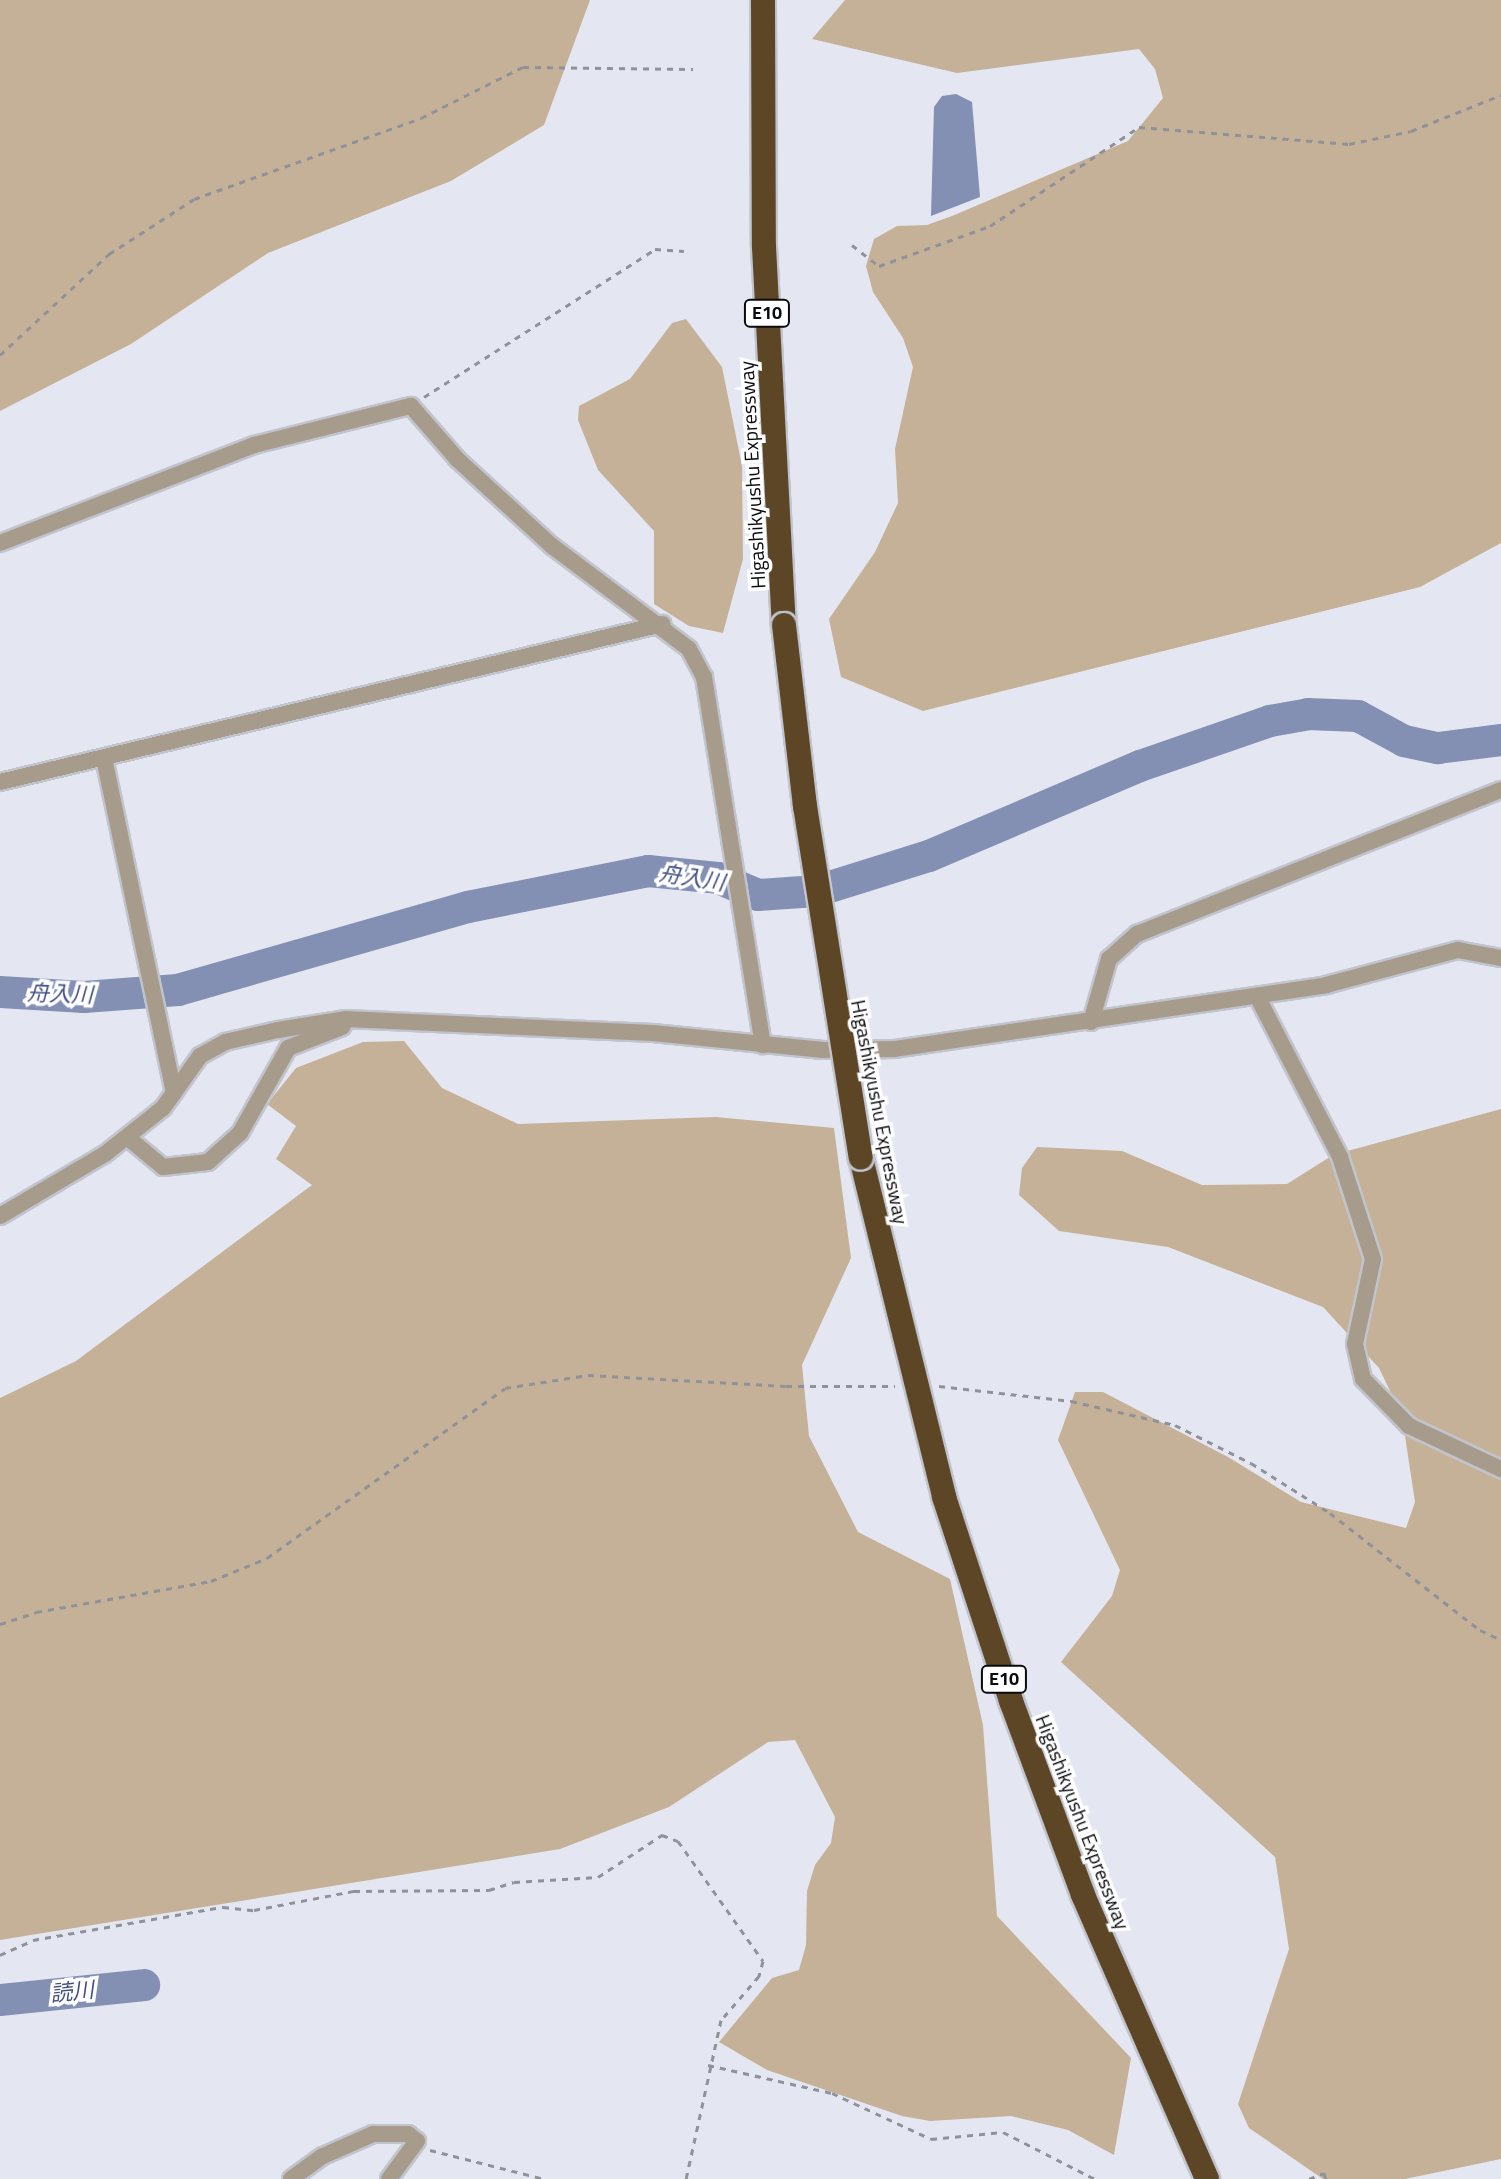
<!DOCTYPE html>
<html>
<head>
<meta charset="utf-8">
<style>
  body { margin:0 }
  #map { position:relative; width:1501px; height:2179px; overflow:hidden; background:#e4e7f1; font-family:"Titillium Web","Noto Sans JP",sans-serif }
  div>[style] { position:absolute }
  .green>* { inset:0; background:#c5b197 }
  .water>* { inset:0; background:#848fb4 }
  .river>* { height:32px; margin:-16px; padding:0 16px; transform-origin:16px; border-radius:16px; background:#848fb4 }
  .path>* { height:3px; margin-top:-1.5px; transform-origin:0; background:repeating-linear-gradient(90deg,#8f9299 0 6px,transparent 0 12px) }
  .roads { filter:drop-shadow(2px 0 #c1c4cd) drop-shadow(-2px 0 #c1c4cd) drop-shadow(0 2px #c1c4cd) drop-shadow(0 -2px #c1c4cd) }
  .street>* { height:16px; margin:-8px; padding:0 8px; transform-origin:8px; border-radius:8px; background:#a79b8c }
  .highway>* { height:24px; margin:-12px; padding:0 12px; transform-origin:12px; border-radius:12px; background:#5d4626 }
  .bridges { filter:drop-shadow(2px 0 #c1c4cd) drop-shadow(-2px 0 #c1c4cd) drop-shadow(0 2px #c1c4cd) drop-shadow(0 -2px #c1c4cd) }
  .highway-bridge>* { height:24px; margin:-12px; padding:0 12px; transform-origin:12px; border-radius:12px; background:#5d4626 }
  span { translate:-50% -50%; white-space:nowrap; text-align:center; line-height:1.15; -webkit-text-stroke:7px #fff; paint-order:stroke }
  .shield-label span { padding:2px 6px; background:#fff; border:2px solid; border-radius:6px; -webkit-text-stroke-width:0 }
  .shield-label { font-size:18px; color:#0a0b0e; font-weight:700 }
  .street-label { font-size:20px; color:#0a0b0e }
  .water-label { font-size:22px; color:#445084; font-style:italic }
</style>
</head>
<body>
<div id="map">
  <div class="green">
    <div style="clip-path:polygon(0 0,590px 0,544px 125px,451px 181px,268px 253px,131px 344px,0 411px)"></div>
    <div style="clip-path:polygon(845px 0,1501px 0,1501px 543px,1420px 587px,923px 711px,841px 677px,829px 619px,875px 552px,898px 503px,895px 449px,913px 367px,903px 338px,873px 292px,866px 266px,874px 239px,897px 226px,927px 225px,952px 216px,1128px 141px,1163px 98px,1155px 69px,1139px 49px,957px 73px,812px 39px)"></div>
    <div style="clip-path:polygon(686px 319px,722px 367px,742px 466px,743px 559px,723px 633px,689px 626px,654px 604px,654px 531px,598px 470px,578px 420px,579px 406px,630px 379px,672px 323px)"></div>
    <div style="clip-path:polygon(404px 1041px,442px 1088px,518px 1124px,716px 1117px,834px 1128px,851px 1258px,802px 1365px,809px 1436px,858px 1532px,950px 1579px,983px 1725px,997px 1916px,1131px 2058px,1114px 2155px,1068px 2130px,1011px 2116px,930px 2121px,902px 2116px,767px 2070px,719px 2042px,772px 1978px,799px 1970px,806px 1945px,807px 1891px,815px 1865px,831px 1843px,835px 1817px,795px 1740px,768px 1742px,669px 1807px,560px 1849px,0 1940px,0 1398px,76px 1361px,312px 1185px,276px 1159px,296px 1126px,267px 1104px,296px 1068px,363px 1042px)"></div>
    <div style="clip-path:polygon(1501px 1109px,1501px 2159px,1405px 2179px,1323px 2179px,1249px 2128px,1238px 2104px,1289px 1949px,1275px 1857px,1061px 1662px,1112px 1596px,1120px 1570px,1058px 1440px,1075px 1392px,1103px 1392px,1228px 1457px,1301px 1502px,1406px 1528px,1415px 1502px,1402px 1416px,1379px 1368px,1323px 1307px,1168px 1247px,1059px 1231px,1019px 1195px,1022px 1168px,1037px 1147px,1122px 1151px,1202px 1185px,1287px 1184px,1333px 1155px)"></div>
  </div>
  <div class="water">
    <div style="clip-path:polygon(956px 94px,972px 102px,980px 197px,931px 216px,934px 107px,942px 96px)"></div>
  </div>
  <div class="river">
    <div style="left:0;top:992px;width:84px;rotate:3.4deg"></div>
    <div style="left:84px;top:997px;width:94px;rotate:-4.3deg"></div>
    <div style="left:178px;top:990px;width:302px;rotate:-16deg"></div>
    <div style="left:468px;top:907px;width:184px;rotate:-11.3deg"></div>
    <div style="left:648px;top:871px;width:70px;rotate:5.7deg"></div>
    <div style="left:718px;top:878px;width:43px;rotate:23deg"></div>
    <div style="left:758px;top:895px;width:59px;rotate:-3.9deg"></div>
    <div style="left:817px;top:891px;width:117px;rotate:-17.4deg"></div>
    <div style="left:929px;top:856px;width:229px;rotate:-23.1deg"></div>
    <div style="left:1140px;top:766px;width:138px;rotate:-19.1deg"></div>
    <div style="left:1270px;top:721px;width:39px;rotate:-10deg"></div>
    <div style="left:1308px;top:714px;width:50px;rotate:2.3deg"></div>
    <div style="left:1358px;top:716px;width:52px;rotate:28.5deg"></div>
    <div style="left:1404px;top:741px;width:35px;rotate:12deg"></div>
    <div style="left:1438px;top:748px;width:64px;rotate:-7.2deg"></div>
    <div style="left:0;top:2000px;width:145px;rotate:-5.9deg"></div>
  </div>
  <div class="path">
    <div style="left:852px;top:245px;width:34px;rotate:38deg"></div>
    <div style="left:879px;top:266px;width:118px;rotate:-19.8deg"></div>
    <div style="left:990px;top:226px;width:179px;rotate:-33.6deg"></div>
    <div style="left:1139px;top:127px;width:211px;rotate:4.6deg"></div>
    <div style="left:1349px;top:144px;width:63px;rotate:-11.8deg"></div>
    <div style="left:1411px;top:131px;width:97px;rotate:-21.8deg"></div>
    <div style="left:0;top:355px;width:149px;rotate:-42.8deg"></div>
    <div style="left:109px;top:254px;width:101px;rotate:-32.9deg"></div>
    <div style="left:194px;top:199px;width:241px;rotate:-19.6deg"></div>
    <div style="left:421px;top:118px;width:114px;rotate:-26.6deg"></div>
    <div style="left:523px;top:67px;width:170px;rotate:0.7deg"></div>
    <div style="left:424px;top:397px;width:274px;rotate:-32.6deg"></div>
    <div style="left:655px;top:249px;width:29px;rotate:4deg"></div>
    <div style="left:939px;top:1386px;width:133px;rotate:6.5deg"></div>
    <div style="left:1071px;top:1401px;width:107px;rotate:13deg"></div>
    <div style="left:1175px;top:1425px;width:85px;rotate:26.6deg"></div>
    <div style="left:1251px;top:1463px;width:93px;rotate:32.3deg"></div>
    <div style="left:1330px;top:1513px;width:190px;rotate:38deg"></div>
    <div style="left:1480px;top:1630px;width:23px;rotate:25deg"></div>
    <div style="left:0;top:1624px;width:38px;rotate:-18deg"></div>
    <div style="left:36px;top:1612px;width:178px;rotate:-10deg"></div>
    <div style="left:211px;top:1581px;width:61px;rotate:-22.3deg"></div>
    <div style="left:267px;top:1558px;width:292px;rotate:-35.5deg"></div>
    <div style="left:505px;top:1388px;width:84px;rotate:-8.9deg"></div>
    <div style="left:588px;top:1375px;width:198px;rotate:3.2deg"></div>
    <div style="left:786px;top:1386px;width:109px"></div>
    <div style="left:0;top:1955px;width:36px;rotate:-24deg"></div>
    <div style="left:33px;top:1940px;width:193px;rotate:-9.9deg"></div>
    <div style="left:223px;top:1907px;width:31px;rotate:6deg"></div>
    <div style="left:254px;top:1910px;width:102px;rotate:-10.8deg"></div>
    <div style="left:354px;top:1891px;width:135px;rotate:-0.4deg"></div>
    <div style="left:489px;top:1890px;width:26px;rotate:-18deg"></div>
    <div style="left:514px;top:1882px;width:84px;rotate:-3.4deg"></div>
    <div style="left:598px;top:1877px;width:77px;rotate:-33.3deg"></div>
    <div style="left:662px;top:1835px;width:17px;rotate:21deg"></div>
    <div style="left:678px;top:1841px;width:147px;rotate:54.7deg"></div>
    <div style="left:763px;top:1961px;width:16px;rotate:105deg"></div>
    <div style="left:759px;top:1976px;width:58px;rotate:130.8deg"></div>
    <div style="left:721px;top:2020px;width:163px;rotate:102.4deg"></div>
    <div style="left:708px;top:2065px;width:127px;rotate:12.7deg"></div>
    <div style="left:832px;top:2093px;width:109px;rotate:24.9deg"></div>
    <div style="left:931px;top:2139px;width:72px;rotate:-5.6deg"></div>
    <div style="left:1003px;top:2132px;width:103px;rotate:27.1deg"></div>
    <div style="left:430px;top:2150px;width:119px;rotate:14.2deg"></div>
    <div style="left:1309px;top:2179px;width:16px;rotate:-22deg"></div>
    <div style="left:1324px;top:2173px;width:6px;rotate:72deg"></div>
  </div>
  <div class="roads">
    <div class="street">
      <div style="left:0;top:543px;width:272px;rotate:-21.1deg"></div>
      <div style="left:254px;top:445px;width:162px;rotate:-14deg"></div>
      <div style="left:411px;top:406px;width:70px;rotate:49deg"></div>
      <div style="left:457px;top:459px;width:129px;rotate:42.5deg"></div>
      <div style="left:552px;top:546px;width:171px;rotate:36.9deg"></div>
      <div style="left:689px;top:649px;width:32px;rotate:62deg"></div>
      <div style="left:704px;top:677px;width:373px;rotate:80.9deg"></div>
      <div style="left:104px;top:758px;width:342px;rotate:78.2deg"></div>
      <div style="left:0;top:782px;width:681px;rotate:-13.42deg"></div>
      <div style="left:1257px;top:996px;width:181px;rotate:62.7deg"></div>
      <div style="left:1340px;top:1157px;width:107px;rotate:72.1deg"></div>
      <div style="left:1373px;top:1259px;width:87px;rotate:102deg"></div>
      <div style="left:1355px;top:1344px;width:36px;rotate:77deg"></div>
      <div style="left:1363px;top:1379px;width:66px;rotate:45.6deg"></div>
      <div style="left:1409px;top:1426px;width:102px;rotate:25.1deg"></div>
      <div style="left:1091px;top:1022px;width:66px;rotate:-74.1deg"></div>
      <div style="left:1109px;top:959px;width:38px;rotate:-42deg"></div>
      <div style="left:1137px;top:934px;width:391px;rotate:-21.6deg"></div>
      <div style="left:127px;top:1137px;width:47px;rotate:39.8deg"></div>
      <div style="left:163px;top:1167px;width:45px;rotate:-6.3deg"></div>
      <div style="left:208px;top:1162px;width:43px;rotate:-42.2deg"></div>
      <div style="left:240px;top:1133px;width:98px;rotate:-60.5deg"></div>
      <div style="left:288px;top:1048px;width:58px;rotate:-21.3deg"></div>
      <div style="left:342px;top:1027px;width:6px;rotate:-59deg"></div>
      <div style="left:0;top:1216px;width:122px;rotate:-30.6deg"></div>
      <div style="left:105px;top:1154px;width:74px;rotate:-38.4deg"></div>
      <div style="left:163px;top:1108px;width:64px;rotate:-54.6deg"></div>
      <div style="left:200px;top:1056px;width:29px;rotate:-29deg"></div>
      <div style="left:225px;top:1042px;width:54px;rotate:-12.8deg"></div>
      <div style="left:278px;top:1030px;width:69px;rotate:-9.2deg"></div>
      <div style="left:346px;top:1019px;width:307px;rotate:2.6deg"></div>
      <div style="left:653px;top:1033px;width:171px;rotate:5.7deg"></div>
      <div style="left:823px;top:1050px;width:72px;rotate:-0.8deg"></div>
      <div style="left:895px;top:1049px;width:436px;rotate:-8.4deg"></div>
      <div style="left:1326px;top:985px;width:137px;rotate:-14.9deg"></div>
      <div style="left:1458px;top:950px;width:44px;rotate:10.5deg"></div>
      <div style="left:291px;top:2179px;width:39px;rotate:-36deg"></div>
      <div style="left:323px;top:2156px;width:55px;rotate:-23.7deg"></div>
      <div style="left:373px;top:2134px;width:35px"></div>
      <div style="left:408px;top:2134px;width:11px;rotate:38deg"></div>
      <div style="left:417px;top:2141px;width:47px;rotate:126.4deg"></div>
    </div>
    <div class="highway">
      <div style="left:763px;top:0;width:247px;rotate:89.8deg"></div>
      <div style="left:764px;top:247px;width:379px;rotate:87deg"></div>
      <div style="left:861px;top:1158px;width:349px;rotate:76.2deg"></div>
      <div style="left:944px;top:1497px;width:215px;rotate:71.8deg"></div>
      <div style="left:1011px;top:1701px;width:207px;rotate:69.6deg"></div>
      <div style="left:1083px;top:1895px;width:310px;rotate:66.4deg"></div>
    </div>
  </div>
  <div class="bridges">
    <div class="highway-bridge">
      <div style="left:784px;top:625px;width:182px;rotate:83.4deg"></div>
      <div style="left:805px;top:806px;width:356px;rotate:81deg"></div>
    </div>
  </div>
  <div class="shield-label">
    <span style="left:767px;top:313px">E10</span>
    <span style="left:1004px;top:1679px">E10</span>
  </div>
  <div class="street-label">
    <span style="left:752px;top:475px;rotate:-93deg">Higashikyushu Expressway</span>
    <span style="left:880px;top:1112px;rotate:79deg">Higashikyushu Expressway</span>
    <span style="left:1083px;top:1822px;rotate:69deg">Higashikyushu Expressway</span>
  </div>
  <div class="water-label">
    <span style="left:692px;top:878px;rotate:9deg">舟入川</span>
    <span style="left:60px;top:994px;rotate:2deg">舟入川</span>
    <span style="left:72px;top:1992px;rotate:-6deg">読川</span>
  </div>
</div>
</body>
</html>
